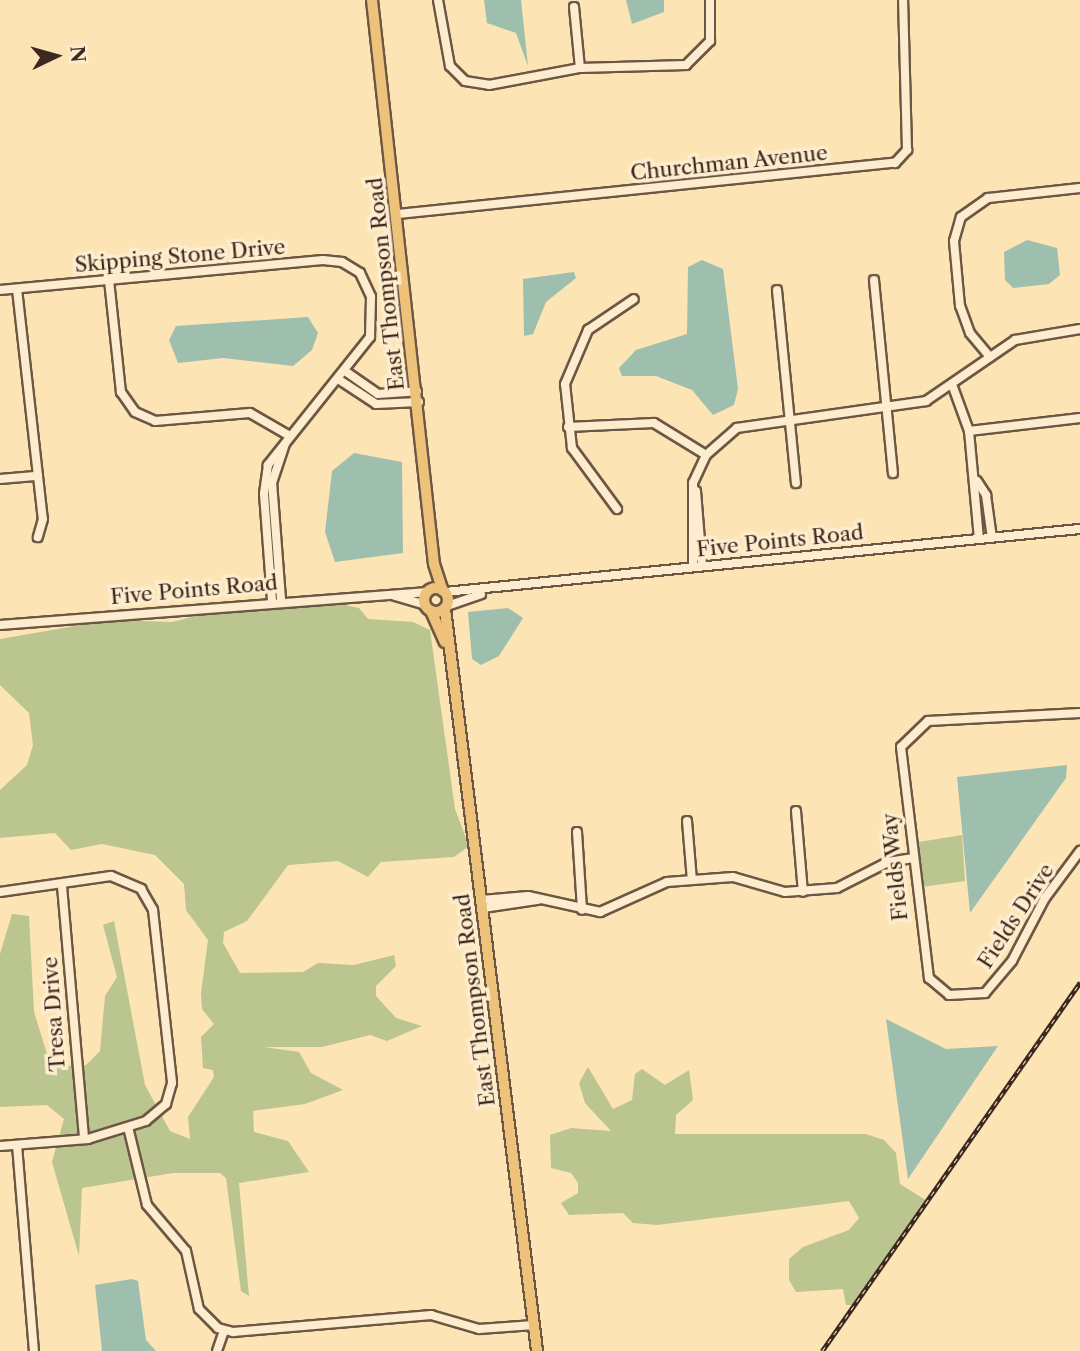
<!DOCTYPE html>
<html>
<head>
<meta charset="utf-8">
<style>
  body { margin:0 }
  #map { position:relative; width:1080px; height:1351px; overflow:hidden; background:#fce4b4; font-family:"Libre Caslon Text",serif }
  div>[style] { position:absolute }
  .green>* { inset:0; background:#bbc590 }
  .water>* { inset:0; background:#9fbfae }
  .roads { filter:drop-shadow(2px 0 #6d5744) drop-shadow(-2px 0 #6d5744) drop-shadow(0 2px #6d5744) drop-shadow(0 -2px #6d5744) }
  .minor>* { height:8px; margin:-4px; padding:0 4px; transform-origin:4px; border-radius:4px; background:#fdedce }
  .major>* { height:10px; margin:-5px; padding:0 5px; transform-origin:5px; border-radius:5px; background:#eec27a }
  .major>.ring { margin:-5px; padding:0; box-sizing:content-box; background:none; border:10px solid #eec27a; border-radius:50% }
  .rail>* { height:4.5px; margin-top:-2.25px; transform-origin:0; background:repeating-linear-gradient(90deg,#fdedce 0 5px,#3d281f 0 10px); box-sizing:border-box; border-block:2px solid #3d281f }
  span { translate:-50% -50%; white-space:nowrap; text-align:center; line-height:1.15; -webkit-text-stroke:7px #fdedce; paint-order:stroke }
  .street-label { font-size:21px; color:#3d281f }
  .north { position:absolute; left:21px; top:21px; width:70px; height:70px; -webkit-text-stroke:5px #fdedce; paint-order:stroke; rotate:85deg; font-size:19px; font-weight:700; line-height:28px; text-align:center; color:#3d281f }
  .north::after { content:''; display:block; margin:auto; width:24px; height:32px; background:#3d281f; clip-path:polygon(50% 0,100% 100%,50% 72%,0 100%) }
</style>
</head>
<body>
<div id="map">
  <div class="green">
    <div style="clip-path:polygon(340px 604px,359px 608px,368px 619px,413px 622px,430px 630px,455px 809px,469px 846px,454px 857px,381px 862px,368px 877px,338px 861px,288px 865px,247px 921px,224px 932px,223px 943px,240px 973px,303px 972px,318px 963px,354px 965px,394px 955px,396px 966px,376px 986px,376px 996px,396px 1018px,422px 1026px,387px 1041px,370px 1035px,322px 1047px,264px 1047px,299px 1052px,311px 1073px,343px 1090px,305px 1104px,253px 1111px,254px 1132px,288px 1141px,309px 1172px,239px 1183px,249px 1296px,241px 1291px,226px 1178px,220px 1173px,173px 1173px,82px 1188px,79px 1256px,52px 1162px,64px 1119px,47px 1105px,0 1107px,0 954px,12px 914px,29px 916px,34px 1012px,51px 1067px,86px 1065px,100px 1051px,105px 996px,117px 977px,103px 925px,114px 921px,145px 1085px,170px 1131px,190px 1139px,188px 1117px,214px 1077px,213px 1070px,203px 1068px,201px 1037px,214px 1024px,202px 1009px,201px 993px,208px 940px,186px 910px,184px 884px,155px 855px,102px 844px,71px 850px,55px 833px,0 838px,0 790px,27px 765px,33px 745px,29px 713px,0 685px,0 639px,110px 620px,172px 622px,224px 609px)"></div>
    <div style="clip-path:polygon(962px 835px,965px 881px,922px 887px,919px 842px)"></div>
    <div style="clip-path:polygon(588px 1067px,613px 1109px,632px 1100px,635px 1074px,642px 1069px,665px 1085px,689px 1070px,693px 1100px,676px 1115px,675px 1134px,866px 1134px,884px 1140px,896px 1153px,900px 1184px,927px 1201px,854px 1305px,846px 1305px,843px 1289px,796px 1292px,789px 1280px,789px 1259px,803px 1247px,849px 1230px,859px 1218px,849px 1201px,657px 1225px,633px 1223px,623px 1213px,569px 1215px,561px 1203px,578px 1193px,578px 1183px,571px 1173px,551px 1168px,550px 1135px,571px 1128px,611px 1131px,585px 1103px,579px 1083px)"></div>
  </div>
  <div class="water">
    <div style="clip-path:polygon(484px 0,521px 0,528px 66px,516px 33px,487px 23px)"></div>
    <div style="clip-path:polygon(626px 0,664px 0,664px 12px,632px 24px)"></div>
    <div style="clip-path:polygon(1027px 240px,1057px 248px,1060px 275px,1049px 284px,1013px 288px,1005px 280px,1004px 252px)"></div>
    <div style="clip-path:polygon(702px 260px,723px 269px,738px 389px,734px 405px,713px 415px,692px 390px,656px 376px,622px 376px,619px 368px,636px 350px,687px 334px,688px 267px)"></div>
    <div style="clip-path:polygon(574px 272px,576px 278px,546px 302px,533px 334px,524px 336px,523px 279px)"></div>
    <div style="clip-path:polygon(308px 317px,318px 333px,312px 350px,293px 366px,223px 358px,178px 363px,169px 340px,176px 326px)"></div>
    <div style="clip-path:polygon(354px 453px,402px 462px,403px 553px,335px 562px,325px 532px,332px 471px)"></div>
    <div style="clip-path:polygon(508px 608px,523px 618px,499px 656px,481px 665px,472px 659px,468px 612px)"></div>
    <div style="clip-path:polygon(1067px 765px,1066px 778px,970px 913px,957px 777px)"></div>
    <div style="clip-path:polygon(886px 1019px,946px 1049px,998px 1046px,908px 1179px)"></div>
    <div style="clip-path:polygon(132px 1279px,138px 1281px,146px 1340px,156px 1351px,102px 1351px,95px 1285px)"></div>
  </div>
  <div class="roads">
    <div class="minor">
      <div style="left:438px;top:0;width:67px;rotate:79.7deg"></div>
      <div style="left:450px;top:66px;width:21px;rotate:45deg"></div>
      <div style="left:465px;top:81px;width:24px;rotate:9deg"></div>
      <div style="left:489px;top:85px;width:93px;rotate:-10.6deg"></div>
      <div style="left:580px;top:68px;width:106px;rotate:-1.6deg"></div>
      <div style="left:686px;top:65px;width:34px;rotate:-45deg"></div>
      <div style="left:710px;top:41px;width:41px;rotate:-90deg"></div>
      <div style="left:574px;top:7px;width:61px;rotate:84.4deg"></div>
      <div style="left:398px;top:214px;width:500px;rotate:-5.9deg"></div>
      <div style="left:895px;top:163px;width:18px;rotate:-47deg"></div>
      <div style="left:907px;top:150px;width:150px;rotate:-91.5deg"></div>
      <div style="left:109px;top:280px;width:113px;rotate:83.9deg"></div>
      <div style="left:121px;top:392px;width:24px;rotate:55deg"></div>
      <div style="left:135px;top:412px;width:22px;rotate:24deg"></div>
      <div style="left:155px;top:421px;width:95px;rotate:-4.8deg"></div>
      <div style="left:250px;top:413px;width:46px;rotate:29.9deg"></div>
      <div style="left:874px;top:280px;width:194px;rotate:84.4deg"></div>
      <div style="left:17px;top:289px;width:231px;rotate:83.6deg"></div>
      <div style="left:43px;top:519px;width:19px;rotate:106deg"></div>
      <div style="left:0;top:290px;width:324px;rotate:-5.3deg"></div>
      <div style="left:323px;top:260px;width:19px;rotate:6deg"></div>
      <div style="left:342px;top:262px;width:21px;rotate:31deg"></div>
      <div style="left:360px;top:273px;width:26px;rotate:65deg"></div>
      <div style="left:371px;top:297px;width:40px;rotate:91.4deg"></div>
      <div style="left:370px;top:337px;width:164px;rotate:128.6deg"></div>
      <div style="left:268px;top:465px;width:29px;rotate:98deg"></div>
      <div style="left:264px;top:494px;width:106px;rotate:85.7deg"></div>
      <div style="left:777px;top:290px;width:194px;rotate:84.4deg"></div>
      <div style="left:990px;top:357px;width:31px;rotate:-130deg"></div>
      <div style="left:970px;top:333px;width:29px;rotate:-110deg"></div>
      <div style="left:960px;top:306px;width:65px;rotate:-95.3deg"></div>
      <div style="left:954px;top:241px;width:25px;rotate:-74deg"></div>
      <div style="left:961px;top:217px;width:33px;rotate:-35deg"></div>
      <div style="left:988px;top:198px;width:93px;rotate:-6.2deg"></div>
      <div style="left:345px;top:371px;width:40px;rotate:34.9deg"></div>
      <div style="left:378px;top:394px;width:39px;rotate:-4deg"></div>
      <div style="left:338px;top:379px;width:45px;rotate:33.3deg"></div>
      <div style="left:376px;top:404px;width:43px;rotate:-2.7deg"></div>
      <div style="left:953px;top:387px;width:47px;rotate:70deg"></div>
      <div style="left:969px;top:431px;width:108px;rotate:84.7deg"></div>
      <div style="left:568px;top:427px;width:86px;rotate:-2.7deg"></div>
      <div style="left:654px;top:423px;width:61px;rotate:31.6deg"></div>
      <div style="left:969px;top:431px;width:112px;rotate:-6.7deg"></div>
      <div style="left:0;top:479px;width:38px;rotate:-5deg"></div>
      <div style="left:977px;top:481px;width:17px;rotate:57deg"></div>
      <div style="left:986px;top:495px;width:43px;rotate:82.1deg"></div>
      <div style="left:696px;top:491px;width:75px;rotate:85.4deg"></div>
      <div style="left:617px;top:509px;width:76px;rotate:-126.4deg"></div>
      <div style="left:572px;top:448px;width:64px;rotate:-96.2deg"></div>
      <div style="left:565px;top:384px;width:59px;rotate:-66.9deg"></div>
      <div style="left:588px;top:330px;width:55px;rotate:-34deg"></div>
      <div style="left:693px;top:567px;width:84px;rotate:-90deg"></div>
      <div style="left:693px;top:483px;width:31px;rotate:-65deg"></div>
      <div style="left:706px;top:455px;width:41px;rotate:-41.1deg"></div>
      <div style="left:737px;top:428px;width:191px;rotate:-8.1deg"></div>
      <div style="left:926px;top:401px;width:108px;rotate:-34.4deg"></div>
      <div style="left:1015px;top:340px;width:66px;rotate:-9.6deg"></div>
      <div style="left:445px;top:592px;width:638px;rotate:-5.67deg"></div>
      <div style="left:395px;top:596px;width:32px;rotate:16deg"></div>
      <div style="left:281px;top:599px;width:116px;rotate:-94.4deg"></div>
      <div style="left:272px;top:483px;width:41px;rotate:-71.6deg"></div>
      <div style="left:447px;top:606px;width:36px;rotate:-19deg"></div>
      <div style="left:0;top:625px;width:429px;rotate:-4.4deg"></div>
      <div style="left:1080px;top:713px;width:152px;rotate:177deg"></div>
      <div style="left:928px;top:721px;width:37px;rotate:136deg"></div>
      <div style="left:901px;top:747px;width:233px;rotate:83.1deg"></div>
      <div style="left:929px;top:978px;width:26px;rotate:40deg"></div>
      <div style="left:949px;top:995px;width:36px;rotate:-3deg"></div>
      <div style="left:985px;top:993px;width:42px;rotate:-49.8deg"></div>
      <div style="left:1012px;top:961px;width:71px;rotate:-62.4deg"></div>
      <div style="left:1045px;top:898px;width:59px;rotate:-53.3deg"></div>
      <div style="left:796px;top:811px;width:81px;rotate:85.1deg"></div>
      <div style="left:687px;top:821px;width:59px;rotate:85.2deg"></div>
      <div style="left:577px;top:832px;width:78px;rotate:86.3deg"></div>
      <div style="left:62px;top:886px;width:254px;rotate:85deg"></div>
      <div style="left:0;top:892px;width:112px;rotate:-8.2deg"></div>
      <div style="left:111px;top:876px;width:33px;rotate:23deg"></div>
      <div style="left:141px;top:889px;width:24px;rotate:60deg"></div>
      <div style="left:153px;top:910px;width:174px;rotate:83.7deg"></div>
      <div style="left:172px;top:1083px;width:22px;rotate:106deg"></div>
      <div style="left:166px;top:1104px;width:26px;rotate:140deg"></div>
      <div style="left:146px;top:1121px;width:61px;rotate:162.8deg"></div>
      <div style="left:88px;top:1139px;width:88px;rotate:175.5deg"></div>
      <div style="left:482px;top:900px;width:46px;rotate:-5deg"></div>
      <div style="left:528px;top:896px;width:74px;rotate:12.5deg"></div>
      <div style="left:600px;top:912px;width:73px;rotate:-24.1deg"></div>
      <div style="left:667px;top:882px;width:66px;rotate:-4.3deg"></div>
      <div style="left:733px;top:877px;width:54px;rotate:16.1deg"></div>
      <div style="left:785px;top:892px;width:52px;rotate:-4.4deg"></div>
      <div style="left:837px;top:888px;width:57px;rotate:-27deg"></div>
      <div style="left:888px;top:862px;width:24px;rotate:-9deg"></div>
      <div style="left:483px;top:908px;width:56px;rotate:-8.3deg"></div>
      <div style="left:128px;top:1127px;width:80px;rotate:76.3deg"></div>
      <div style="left:147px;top:1205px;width:60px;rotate:49.7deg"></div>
      <div style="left:186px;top:1251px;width:59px;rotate:77.4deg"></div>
      <div style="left:199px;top:1309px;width:27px;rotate:45deg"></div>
      <div style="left:218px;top:1328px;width:16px;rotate:15deg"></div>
      <div style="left:233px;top:1332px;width:199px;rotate:-4.9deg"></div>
      <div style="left:431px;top:1315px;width:50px;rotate:16.3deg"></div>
      <div style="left:479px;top:1329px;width:55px;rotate:-4.2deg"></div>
      <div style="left:17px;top:1145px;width:207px;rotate:85.3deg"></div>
      <div style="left:217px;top:1351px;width:21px;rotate:-71deg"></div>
    </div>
    <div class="major">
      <div style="left:372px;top:0;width:567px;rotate:83.73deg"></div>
      <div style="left:434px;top:564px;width:28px;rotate:72deg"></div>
      <div class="ring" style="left:424px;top:588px;width:14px;height:14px"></div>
      <div style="left:445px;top:609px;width:748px;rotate:82.93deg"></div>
      <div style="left:431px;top:611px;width:34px;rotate:66deg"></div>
    </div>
  </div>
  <div class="rail">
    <div style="left:822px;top:1351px;width:450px;rotate:-55deg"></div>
  </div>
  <div class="street-label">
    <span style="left:729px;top:163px;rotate:-6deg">Churchman Avenue</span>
    <span style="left:180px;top:256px;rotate:-5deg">Skipping Stone Drive</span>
    <span style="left:386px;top:284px;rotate:-96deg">East Thompson Road</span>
    <span style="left:780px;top:541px;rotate:-6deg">Five Points Road</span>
    <span style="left:194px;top:590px;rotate:-5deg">Five Points Road</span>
    <span style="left:895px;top:867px;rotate:-96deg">Fields Way</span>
    <span style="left:1016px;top:916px;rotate:-57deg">Fields Drive</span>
    <span style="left:475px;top:1000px;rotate:-97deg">East Thompson Road</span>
    <span style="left:54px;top:1014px;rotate:-94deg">Tresa Drive</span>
  </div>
  <div class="north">N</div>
</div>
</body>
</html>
